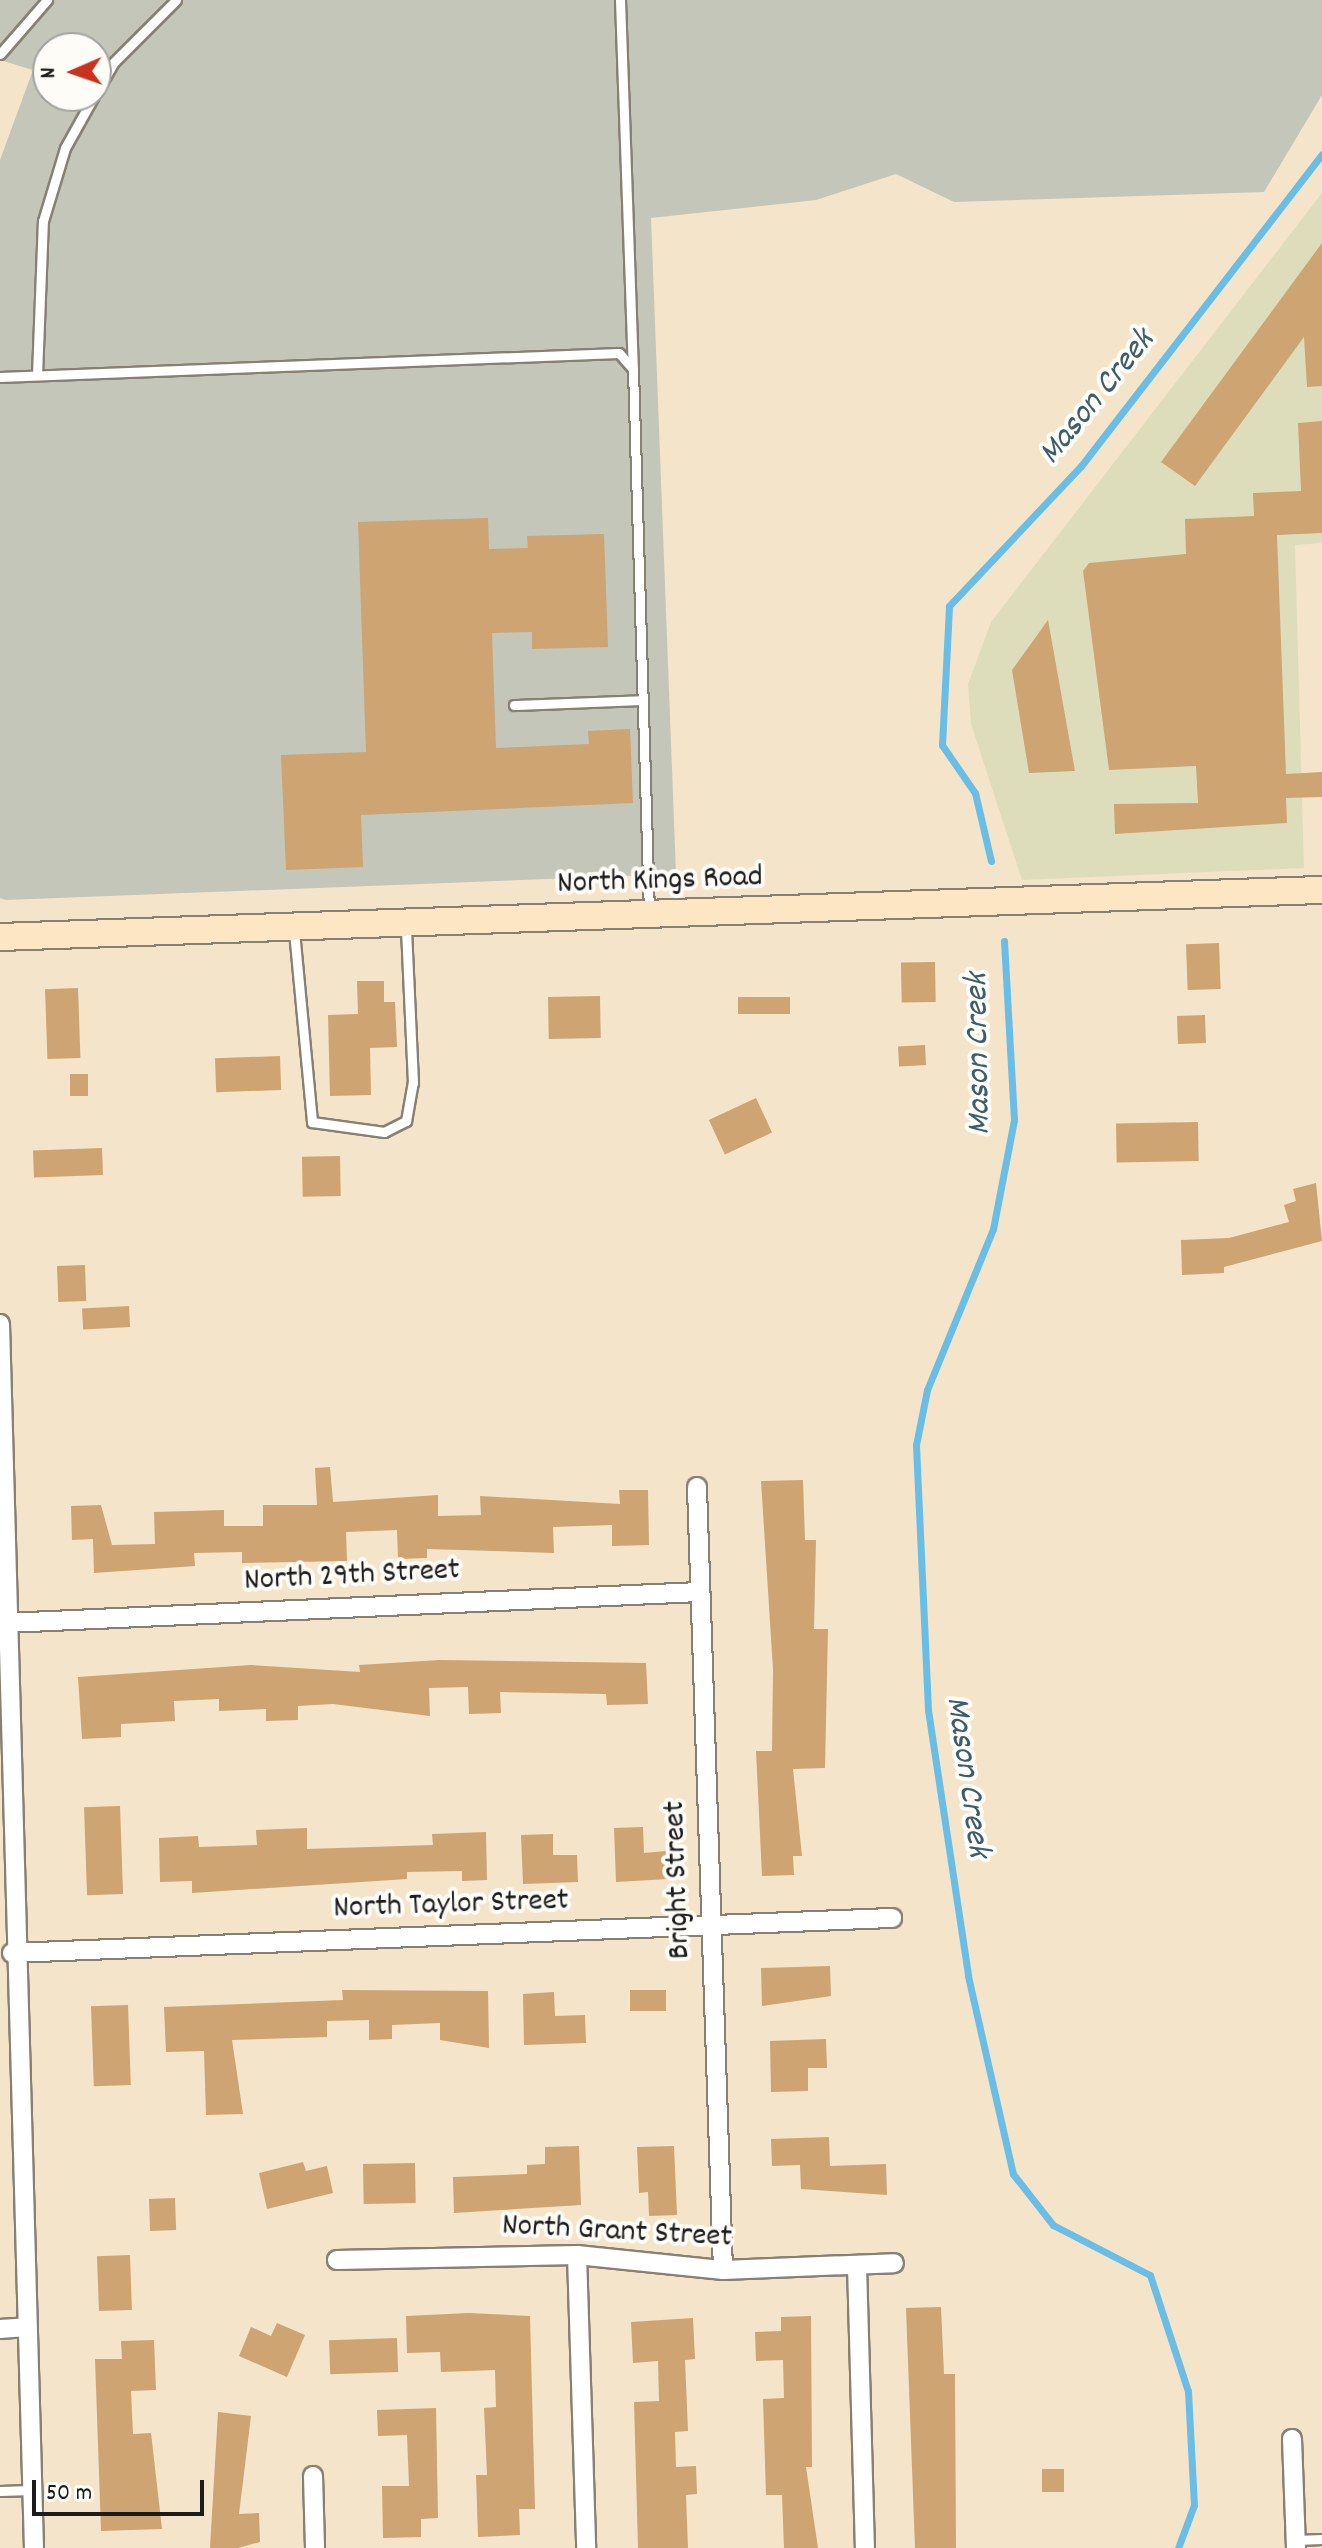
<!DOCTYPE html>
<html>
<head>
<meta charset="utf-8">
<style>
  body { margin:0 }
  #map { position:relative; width:1322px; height:2548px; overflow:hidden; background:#f4e4ca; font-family:Dekko,sans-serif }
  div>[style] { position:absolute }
  .built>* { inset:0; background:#deddbb }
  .industrial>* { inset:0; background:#c3c6b9 }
  .stream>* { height:7px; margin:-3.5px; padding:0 3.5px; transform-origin:3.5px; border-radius:3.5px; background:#6abee6 }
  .building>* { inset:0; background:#cda472; transform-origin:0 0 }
  .roads { filter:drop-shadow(2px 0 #888073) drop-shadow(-2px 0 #888073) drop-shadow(0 2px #888073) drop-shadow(0 -2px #888073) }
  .lane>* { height:9px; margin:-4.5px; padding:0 4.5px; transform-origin:4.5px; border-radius:4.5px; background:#fff }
  .street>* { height:18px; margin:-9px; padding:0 9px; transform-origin:9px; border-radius:9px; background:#fff }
  .secondary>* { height:26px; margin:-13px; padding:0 13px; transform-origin:13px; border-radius:13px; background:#fce6c4 }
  span { translate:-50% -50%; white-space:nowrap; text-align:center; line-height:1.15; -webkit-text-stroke:8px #fdfcf7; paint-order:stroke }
  .street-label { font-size:32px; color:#1c1c1c }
  .water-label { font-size:34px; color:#3b5d6d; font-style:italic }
  .north { position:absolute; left:32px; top:32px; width:80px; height:80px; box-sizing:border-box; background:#fdfcf7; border:2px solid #a3a29f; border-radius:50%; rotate:268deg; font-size:22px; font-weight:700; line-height:32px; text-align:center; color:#1c1c1c }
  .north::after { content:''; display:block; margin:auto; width:28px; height:36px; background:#c8321e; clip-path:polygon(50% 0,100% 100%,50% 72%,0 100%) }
  .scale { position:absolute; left:32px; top:2480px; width:172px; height:36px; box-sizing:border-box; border:4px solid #1c1c1c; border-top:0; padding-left:10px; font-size:24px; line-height:28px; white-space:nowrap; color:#1c1c1c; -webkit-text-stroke:6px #fdfcf7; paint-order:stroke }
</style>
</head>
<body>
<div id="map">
  <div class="built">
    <div style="clip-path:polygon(1322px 193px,1322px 543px,1295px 545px,1304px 868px,1022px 880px,971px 724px,968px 684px,991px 622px)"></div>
  </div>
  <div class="industrial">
    <div style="clip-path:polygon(evenodd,0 0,1322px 0,1322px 95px,1264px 192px,954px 202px,896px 174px,816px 200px,651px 218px,676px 874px,6px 900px,0 898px,0 160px,33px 70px,0 60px,0 0,48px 48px,96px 48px,96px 96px,48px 96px,48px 48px)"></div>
  </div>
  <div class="stream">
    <div style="left:991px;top:861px;width:70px;rotate:-103.2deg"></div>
    <div style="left:975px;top:793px;width:58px;rotate:-124.5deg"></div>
    <div style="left:942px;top:745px;width:139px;rotate:-87.1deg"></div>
    <div style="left:949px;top:606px;width:192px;rotate:-46.7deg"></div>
    <div style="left:1081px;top:466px;width:394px;rotate:-52.3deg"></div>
    <div style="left:1004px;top:941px;width:179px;rotate:86.8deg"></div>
    <div style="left:1014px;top:1120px;width:111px;rotate:100.9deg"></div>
    <div style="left:993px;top:1229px;width:174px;rotate:112.3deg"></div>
    <div style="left:927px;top:1390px;width:56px;rotate:101.3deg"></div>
    <div style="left:916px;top:1445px;width:265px;rotate:87.4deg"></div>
    <div style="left:928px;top:1710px;width:269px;rotate:81.4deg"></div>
    <div style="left:968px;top:1976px;width:203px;rotate:77.2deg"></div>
    <div style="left:1013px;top:2174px;width:65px;rotate:51.9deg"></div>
    <div style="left:1053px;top:2225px;width:109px;rotate:27.3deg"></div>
    <div style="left:1150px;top:2275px;width:122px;rotate:71.9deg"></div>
    <div style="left:1188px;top:2391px;width:114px;rotate:87deg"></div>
    <div style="left:1194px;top:2505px;width:46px;rotate:110.4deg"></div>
  </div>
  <div class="building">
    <div style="clip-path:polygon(1322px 243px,1322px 386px,1307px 387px,1304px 337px,1195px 486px,1161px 462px)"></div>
    <div style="clip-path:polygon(1322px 421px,1322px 533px,1277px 535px,1286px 774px,1322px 772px,1322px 797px,1286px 798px,1287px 823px,1115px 834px,1114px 804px,1198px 803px,1196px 766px,1109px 770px,1083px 571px,1089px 563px,1186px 554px,1185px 519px,1254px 516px,1253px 493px,1301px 491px,1298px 423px)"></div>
    <div style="clip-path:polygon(488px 518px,489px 549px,528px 548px,527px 536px,604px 534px,608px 647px,532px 649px,532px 632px,492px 633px,496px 748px,589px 744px,588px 731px,630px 729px,633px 803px,361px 815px,363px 867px,286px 870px,281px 755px,366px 752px,358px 522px)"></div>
    <div style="clip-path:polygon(1048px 620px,1075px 771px,1029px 773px,1012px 670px)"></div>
    <div style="left:1219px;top:943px;width:46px;height:33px;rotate:88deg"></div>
    <div style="left:935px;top:962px;width:40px;height:34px;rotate:89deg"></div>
    <div style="clip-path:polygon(357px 981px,384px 981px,384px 1002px,395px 1002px,397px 1047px,370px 1048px,371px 1095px,330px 1096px,328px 1015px,358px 1014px)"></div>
    <div style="left:78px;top:988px;width:70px;height:33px;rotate:88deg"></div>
    <div style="left:600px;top:996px;width:42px;height:52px;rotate:89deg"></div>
    <div style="left:790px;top:997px;width:17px;height:52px;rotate:90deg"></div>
    <div style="left:1205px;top:1015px;width:28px;height:28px;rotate:88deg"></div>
    <div style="left:925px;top:1045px;width:20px;height:27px;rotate:87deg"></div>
    <div style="left:280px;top:1056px;width:34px;height:65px;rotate:88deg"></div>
    <div style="left:70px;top:1074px;width:18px;height:22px"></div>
    <div style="left:756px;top:1098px;width:38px;height:52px;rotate:65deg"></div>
    <div style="left:1198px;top:1122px;width:39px;height:82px;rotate:89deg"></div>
    <div style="left:102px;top:1148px;width:27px;height:69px;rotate:88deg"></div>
    <div style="left:340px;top:1156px;width:40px;height:38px;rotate:89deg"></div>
    <div style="clip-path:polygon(1316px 1183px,1322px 1241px,1224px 1267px,1224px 1273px,1182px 1275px,1181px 1240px,1229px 1238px,1289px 1222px,1284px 1205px,1296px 1201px,1293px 1189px)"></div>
    <div style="left:85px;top:1265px;width:36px;height:28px;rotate:88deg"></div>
    <div style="left:129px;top:1306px;width:21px;height:47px;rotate:87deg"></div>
    <div style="clip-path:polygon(330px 1467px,333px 1502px,438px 1495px,438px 1516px,481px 1515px,480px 1496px,620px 1504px,619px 1490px,648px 1490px,649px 1545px,612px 1546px,612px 1525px,553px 1527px,554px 1553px,427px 1549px,427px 1558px,398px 1559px,397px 1530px,346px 1532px,347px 1561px,242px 1563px,242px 1552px,194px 1553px,195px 1566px,94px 1573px,93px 1539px,72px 1540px,71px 1506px,101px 1505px,112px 1545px,155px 1544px,154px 1512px,224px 1510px,224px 1526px,263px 1526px,263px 1505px,317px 1505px,315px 1468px)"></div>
    <div style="clip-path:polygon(803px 1480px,805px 1540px,816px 1540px,814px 1629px,828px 1629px,825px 1768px,793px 1769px,802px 1856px,793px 1856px,794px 1875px,762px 1876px,756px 1751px,772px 1751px,773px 1669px,761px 1481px)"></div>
    <div style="clip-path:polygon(440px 1660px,646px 1663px,648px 1704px,607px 1705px,606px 1694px,500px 1692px,501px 1713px,469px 1714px,468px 1687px,429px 1688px,430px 1716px,333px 1704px,298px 1706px,298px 1720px,266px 1721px,266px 1709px,219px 1711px,219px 1699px,174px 1701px,175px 1721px,121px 1724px,121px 1737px,82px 1739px,78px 1677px,251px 1665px,360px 1672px,359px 1665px)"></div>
    <div style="left:120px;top:1806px;width:88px;height:36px;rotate:88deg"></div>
    <div style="clip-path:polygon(643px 1827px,644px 1853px,666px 1851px,668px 1879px,616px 1882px,614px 1828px)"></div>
    <div style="clip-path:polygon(307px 1828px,307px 1849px,433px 1845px,432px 1834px,486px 1832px,487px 1880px,462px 1881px,462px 1871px,407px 1872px,407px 1879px,192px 1893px,192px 1881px,160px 1882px,159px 1838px,198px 1836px,199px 1847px,257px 1845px,256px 1830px)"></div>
    <div style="clip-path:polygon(553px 1834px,553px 1855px,577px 1855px,578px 1882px,523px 1884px,521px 1835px)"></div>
    <div style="clip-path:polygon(830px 1966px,831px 1996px,762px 2006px,761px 1968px)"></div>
    <div style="clip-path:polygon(342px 1990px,488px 1991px,489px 2048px,440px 2040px,440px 2023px,392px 2025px,392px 2039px,369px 2040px,369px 2020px,327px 2021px,327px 2037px,232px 2040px,243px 2114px,206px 2115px,204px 2051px,166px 2052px,164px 2007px,343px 2000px)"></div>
    <div style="left:630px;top:1990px;width:36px;height:21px"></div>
    <div style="clip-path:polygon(554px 1992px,555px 2016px,585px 2015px,586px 2043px,524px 2045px,523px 1994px)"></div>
    <div style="left:128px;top:2005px;width:80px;height:37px;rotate:88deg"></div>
    <div style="clip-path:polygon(826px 2039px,827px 2068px,808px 2068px,808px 2091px,771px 2092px,770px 2041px)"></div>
    <div style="clip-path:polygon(829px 2137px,830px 2166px,886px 2164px,887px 2195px,801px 2189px,800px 2165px,772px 2166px,771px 2139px)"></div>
    <div style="clip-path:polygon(579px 2146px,581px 2205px,454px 2213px,453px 2177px,527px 2174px,527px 2165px,545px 2164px,545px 2147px)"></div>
    <div style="clip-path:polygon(674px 2146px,677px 2215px,649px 2216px,648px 2192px,639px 2193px,637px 2147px)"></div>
    <div style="clip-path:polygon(303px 2162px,306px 2171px,327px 2166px,333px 2193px,267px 2209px,259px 2173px)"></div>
    <div style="left:415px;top:2163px;width:40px;height:52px;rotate:89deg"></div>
    <div style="left:175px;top:2198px;width:32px;height:26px;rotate:88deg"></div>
    <div style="left:130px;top:2255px;width:55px;height:33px;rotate:88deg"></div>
    <div style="clip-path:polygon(941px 2307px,944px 2374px,955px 2374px,956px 2548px,915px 2548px,906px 2308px)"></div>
    <div style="clip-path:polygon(469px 2313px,530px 2316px,535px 2509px,519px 2509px,520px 2535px,478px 2537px,476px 2475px,487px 2475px,484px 2408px,496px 2407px,495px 2370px,441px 2372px,440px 2352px,407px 2353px,406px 2316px)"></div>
    <div style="clip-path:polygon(811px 2316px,812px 2467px,806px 2467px,818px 2548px,784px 2548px,782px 2495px,766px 2495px,763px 2399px,784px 2398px,783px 2360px,756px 2361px,755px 2332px,781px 2331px,781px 2317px)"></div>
    <div style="clip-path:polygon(693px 2318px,695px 2359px,685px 2360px,688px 2431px,675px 2432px,676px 2467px,696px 2466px,697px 2494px,686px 2495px,688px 2548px,638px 2548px,634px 2402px,659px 2401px,658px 2361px,633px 2363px,631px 2322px)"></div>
    <div style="clip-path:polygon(277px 2323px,305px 2335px,287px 2377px,239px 2356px,251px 2327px,271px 2336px)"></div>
    <div style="left:397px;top:2338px;width:34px;height:68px;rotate:88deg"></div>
    <div style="clip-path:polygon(154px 2340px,156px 2390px,131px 2391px,133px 2434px,151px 2433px,162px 2529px,101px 2531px,95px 2359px,122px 2359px,121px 2341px)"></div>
    <div style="clip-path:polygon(436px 2408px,438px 2518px,421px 2519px,421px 2537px,383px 2538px,382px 2486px,409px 2486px,407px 2435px,378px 2436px,377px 2410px)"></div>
    <div style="clip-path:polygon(218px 2412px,251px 2416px,239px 2514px,259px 2513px,260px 2542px,238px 2548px,210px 2548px)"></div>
    <div style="left:1042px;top:2469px;width:22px;height:23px"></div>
  </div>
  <div class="roads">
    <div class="lane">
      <div style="left:620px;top:0;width:369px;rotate:88deg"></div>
      <div style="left:0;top:54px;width:72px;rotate:-49deg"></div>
      <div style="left:96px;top:93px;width:34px;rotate:-60deg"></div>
      <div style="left:113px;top:63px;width:89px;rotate:-45deg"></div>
      <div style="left:37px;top:375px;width:154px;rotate:-87.8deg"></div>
      <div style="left:43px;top:221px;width:76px;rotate:-73.2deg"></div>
      <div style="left:65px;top:148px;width:60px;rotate:-60.9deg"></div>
      <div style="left:0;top:377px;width:619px;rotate:-2.22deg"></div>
      <div style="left:619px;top:353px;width:21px;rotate:49deg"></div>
      <div style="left:633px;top:369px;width:544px;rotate:88.32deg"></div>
      <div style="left:514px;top:705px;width:129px;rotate:-2.2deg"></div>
      <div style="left:294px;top:931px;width:192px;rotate:84.6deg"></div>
      <div style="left:312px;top:1122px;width:73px;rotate:7.9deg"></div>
      <div style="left:384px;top:1132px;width:25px;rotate:-27deg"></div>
      <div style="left:406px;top:1121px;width:39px;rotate:-80deg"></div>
      <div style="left:413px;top:1083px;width:156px;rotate:-92.6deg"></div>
      <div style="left:0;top:2491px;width:32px;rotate:-2deg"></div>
      <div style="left:1296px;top:2540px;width:26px;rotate:-2deg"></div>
    </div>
    <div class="street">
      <div style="left:0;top:1324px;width:1224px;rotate:88.41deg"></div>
      <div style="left:697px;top:1487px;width:783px;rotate:88.1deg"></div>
      <div style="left:6px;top:1623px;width:695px;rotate:-2.56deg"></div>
      <div style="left:12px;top:1953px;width:881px;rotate:-2.28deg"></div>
      <div style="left:577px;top:2255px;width:293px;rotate:88.2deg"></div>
      <div style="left:337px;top:2260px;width:240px;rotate:-1.2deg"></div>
      <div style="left:577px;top:2255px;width:147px;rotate:5.9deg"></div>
      <div style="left:723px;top:2270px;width:171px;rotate:-2.3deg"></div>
      <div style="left:857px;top:2265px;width:283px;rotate:88.4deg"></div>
      <div style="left:0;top:2329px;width:27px;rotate:-4deg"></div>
      <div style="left:1292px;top:2439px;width:109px;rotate:87.9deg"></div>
      <div style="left:313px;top:2476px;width:72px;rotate:88.4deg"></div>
    </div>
    <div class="secondary">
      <div style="left:0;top:937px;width:1323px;rotate:-2.04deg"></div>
    </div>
  </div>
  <div class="street-label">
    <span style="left:660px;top:882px;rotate:-2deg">North Kings Road</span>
    <span style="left:352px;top:1577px;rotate:-3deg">North 29th Street</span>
    <span style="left:679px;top:1880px;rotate:-92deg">Bright Street</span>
    <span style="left:451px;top:1906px;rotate:-2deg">North Taylor Street</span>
    <span style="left:617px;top:2233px;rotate:3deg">North Grant Street</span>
  </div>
  <div class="water-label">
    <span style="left:1098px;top:398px;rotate:-51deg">Mason Creek</span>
    <span style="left:980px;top:1054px;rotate:-91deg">Mason Creek</span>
    <span style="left:966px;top:1777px;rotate:82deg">Mason Creek</span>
  </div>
  <div class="north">N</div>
  <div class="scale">50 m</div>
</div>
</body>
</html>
